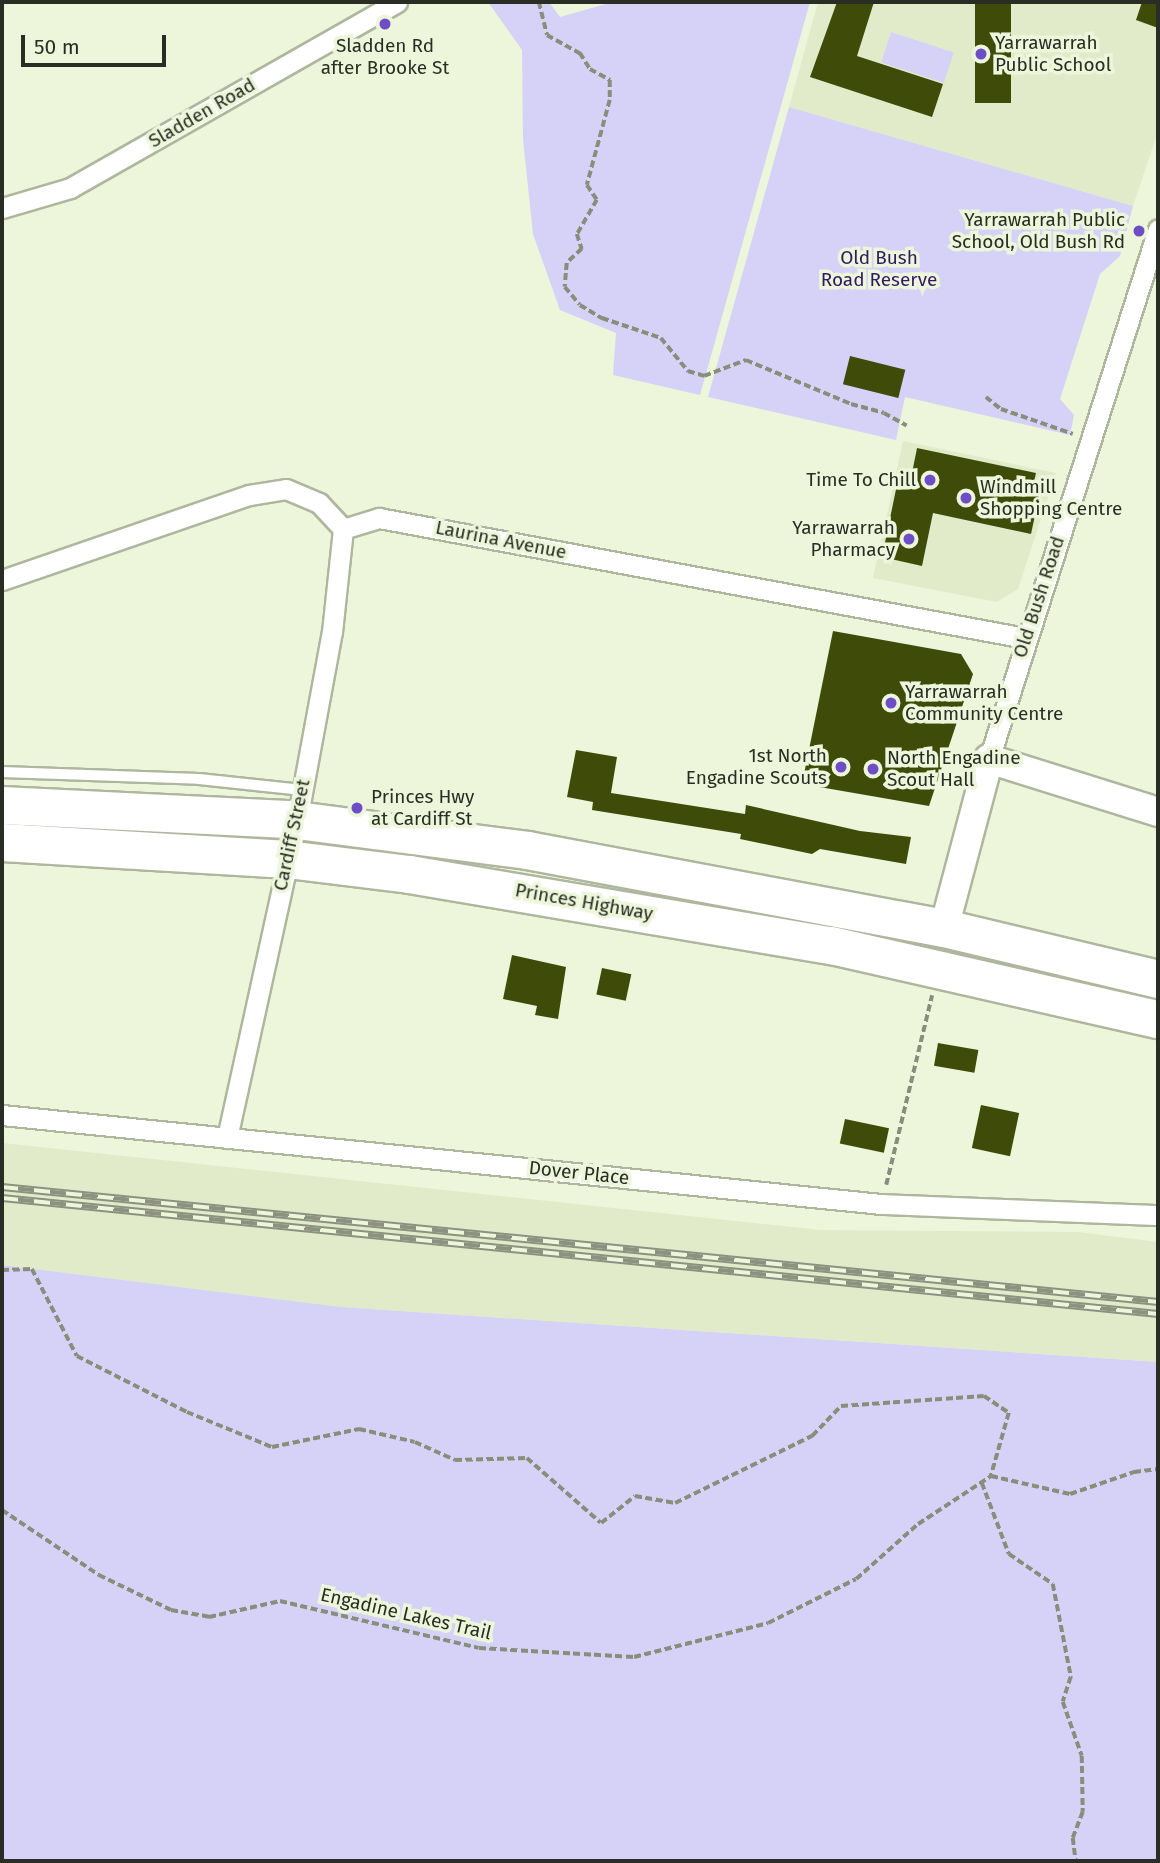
<!DOCTYPE html>
<html>
<head>
<meta charset="utf-8">
<style>
  body { margin:0 }
  #map { position:relative; width:1160px; height:1863px; overflow:hidden; background:#edf5db; font-family:"Fira Sans",sans-serif }
  div>[style] { position:absolute }
  .built>* { inset:0; background:#e1ebca }
  .green>* { inset:0; background:#d6d1f7; transform-origin:0 0 }
  .building>* { inset:0; background:#3f4c09; transform-origin:0 0 }
  .path>* { height:3.5px; margin-top:-1.75px; transform-origin:0; background:repeating-linear-gradient(90deg,#898e7c 0 7px,transparent 0 10.5px) }
  .roads { filter:drop-shadow(2px 0 #afb69e) drop-shadow(-2px 0 #afb69e) drop-shadow(0 2px #afb69e) drop-shadow(0 -2px #afb69e) }
  .lane>* { height:10px; margin:-5px; padding:0 5px; transform-origin:5px; border-radius:5px; background:#fff }
  .street>* { height:19px; margin:-9.5px; padding:0 9.5px; transform-origin:9.5px; border-radius:9.5px; background:#fff }
  .secondary>* { height:28px; margin:-14px; padding:0 14px; transform-origin:14px; border-radius:14px; background:#fff }
  .highway>* { height:37px; margin:-18.5px; padding:0 18.5px; transform-origin:18.5px; border-radius:18.5px; background:#fff }
  .rail>* { height:8px; margin-top:-4px; transform-origin:0; background:repeating-linear-gradient(90deg,#edf5db 0 16px,#8d9280 0 32px); box-sizing:border-box; border-block:2px solid #8d9280 }
  .dots>* { width:19px; height:19px; translate:-50% -50%; box-sizing:border-box; border:4px solid #edf5db; border-radius:50% }
  span { translate:-50% -50%; white-space:nowrap; text-align:center; line-height:1.15; -webkit-text-stroke:7px #edf5db; paint-order:stroke }
  .poi-label { font-size:19px; color:#2a2d23 }
  .left { translate:0 -50%; text-align:left }
  .right { translate:-100% -50%; text-align:right }
  .street-label { font-size:19px; color:#2a2d23 }
  .park-label { font-size:19px; color:#301b62 }
  .frame { position:absolute; inset:0; border:4px solid #2a2d23; pointer-events:none }
  .scale { position:absolute; left:21px; top:35px; width:145px; height:32px; box-sizing:border-box; border:4px solid #2a2d23; border-top:0; padding-left:9px; font-size:21px; line-height:24px; white-space:nowrap; color:#2a2d23; -webkit-text-stroke:5px #edf5db; paint-order:stroke }
</style>
</head>
<body>
<div id="map">
  <div class="built">
    <div style="clip-path:polygon(818px 2px,1158px 2px,1158px 131px,1133px 206px,789px 107px)"></div>
    <div style="clip-path:polygon(903px 441px,1056px 473px,1018px 589px,997px 602px,873px 578px)"></div>
    <div style="clip-path:polygon(2px 1143px,820px 1230px,1078px 1232px,1158px 1242px,1158px 1362px,340px 1307px,2px 1265px)"></div>
  </div>
  <div class="green">
    <div style="clip-path:polygon(488px 2px,549px 2px,560px 17px,613px 2px,810px 2px,700px 395px,613px 375px,616px 333px,560px 310px,533px 234px,523px 139px,522px 50px)"></div>
    <div style="left:891px;top:32px;width:66px;height:32px;rotate:18deg"></div>
    <div style="clip-path:polygon(789px 107px,1133px 206px,1120px 256px,1100px 274px,1060px 399px,1074px 415px,1070px 435px,905px 397px,896px 440px,708px 397px)"></div>
    <div style="clip-path:polygon(2px 1265px,341px 1307px,1158px 1362px,1158px 1861px,2px 1861px)"></div>
  </div>
  <div class="building">
    <div style="clip-path:polygon(837px 2px,874px 2px,857px 56px,943px 84px,932px 117px,810px 77px)"></div>
    <div style="left:975px;top:2px;width:36px;height:101px"></div>
    <div style="clip-path:polygon(1142px 2px,1158px 2px,1158px 28px,1136px 20px)"></div>
    <div style="left:850px;top:356px;width:57px;height:29px;rotate:14deg"></div>
    <div style="clip-path:polygon(917px 448px,1036px 473px,1034px 482px,1042px 483px,1031px 534px,933px 513px,922px 566px,882px 557px,900px 470px,912px 473px)"></div>
    <div style="clip-path:polygon(833px 631px,961px 654px,973px 674px,929px 806px,802px 784px)"></div>
    <div style="clip-path:polygon(576px 750px,617px 757px,611px 793px,745px 814px,746px 805px,860px 831px,911px 837px,906px 864px,820px 849px,812px 854px,740px 839px,741px 834px,592px 810px,593px 802px,567px 797px)"></div>
    <div style="clip-path:polygon(512px 955px,566px 967px,558px 1019px,535px 1015px,537px 1006px,503px 999px)"></div>
    <div style="left:602px;top:968px;width:30px;height:27px;rotate:12deg"></div>
    <div style="left:938px;top:1043px;width:41px;height:23px;rotate:10deg"></div>
    <div style="left:981px;top:1105px;width:39px;height:44px;rotate:12deg"></div>
    <div style="left:845px;top:1119px;width:45px;height:25px;rotate:12deg"></div>
  </div>
  <div class="path">
    <div style="left:539px;top:2px;width:34px;rotate:76deg"></div>
    <div style="left:547px;top:35px;width:38px;rotate:29deg"></div>
    <div style="left:580px;top:53px;width:19px;rotate:58deg"></div>
    <div style="left:590px;top:69px;width:23px;rotate:29deg"></div>
    <div style="left:610px;top:80px;width:20px;rotate:90deg"></div>
    <div style="left:610px;top:100px;width:88px;rotate:105.1deg"></div>
    <div style="left:587px;top:185px;width:18px;rotate:56deg"></div>
    <div style="left:597px;top:200px;width:39px;rotate:120deg"></div>
    <div style="left:577px;top:234px;width:16px;rotate:72deg"></div>
    <div style="left:582px;top:249px;width:21px;rotate:137deg"></div>
    <div style="left:567px;top:263px;width:24px;rotate:95deg"></div>
    <div style="left:565px;top:287px;width:23px;rotate:50deg"></div>
    <div style="left:580px;top:305px;width:26px;rotate:31deg"></div>
    <div style="left:602px;top:318px;width:62px;rotate:18.7deg"></div>
    <div style="left:661px;top:338px;width:43px;rotate:50.7deg"></div>
    <div style="left:688px;top:371px;width:17px;rotate:17deg"></div>
    <div style="left:704px;top:376px;width:45px;rotate:-20.9deg"></div>
    <div style="left:746px;top:360px;width:114px;rotate:22.7deg"></div>
    <div style="left:851px;top:404px;width:34px;rotate:15deg"></div>
    <div style="left:884px;top:413px;width:26px;rotate:29deg"></div>
    <div style="left:986px;top:397px;width:19px;rotate:39deg"></div>
    <div style="left:1001px;top:409px;width:76px;rotate:19.1deg"></div>
    <div style="left:886px;top:1185px;width:195px;rotate:-76.4deg"></div>
    <div style="left:2px;top:1270px;width:30px;rotate:-2deg"></div>
    <div style="left:32px;top:1269px;width:98px;rotate:62.7deg"></div>
    <div style="left:77px;top:1356px;width:123px;rotate:27deg"></div>
    <div style="left:187px;top:1412px;width:92px;rotate:22.4deg"></div>
    <div style="left:272px;top:1447px;width:89px;rotate:-11.7deg"></div>
    <div style="left:359px;top:1429px;width:57px;rotate:13.1deg"></div>
    <div style="left:415px;top:1442px;width:44px;rotate:24.2deg"></div>
    <div style="left:455px;top:1460px;width:72px;rotate:-1.6deg"></div>
    <div style="left:527px;top:1458px;width:98px;rotate:41.3deg"></div>
    <div style="left:601px;top:1523px;width:43px;rotate:-38.5deg"></div>
    <div style="left:635px;top:1496px;width:41px;rotate:9.9deg"></div>
    <div style="left:675px;top:1503px;width:153px;rotate:-26.1deg"></div>
    <div style="left:812px;top:1436px;width:42px;rotate:-46deg"></div>
    <div style="left:841px;top:1406px;width:143px;rotate:-4deg"></div>
    <div style="left:984px;top:1396px;width:30px;rotate:34deg"></div>
    <div style="left:1009px;top:1413px;width:66px;rotate:105.9deg"></div>
    <div style="left:982px;top:1483px;width:76px;rotate:69.2deg"></div>
    <div style="left:1009px;top:1554px;width:53px;rotate:34.3deg"></div>
    <div style="left:1053px;top:1584px;width:95px;rotate:79deg"></div>
    <div style="left:1071px;top:1677px;width:26px;rotate:108deg"></div>
    <div style="left:1063px;top:1702px;width:57px;rotate:70.6deg"></div>
    <div style="left:1082px;top:1756px;width:56px;rotate:89deg"></div>
    <div style="left:1083px;top:1812px;width:28px;rotate:111deg"></div>
    <div style="left:1073px;top:1838px;width:23px;rotate:83deg"></div>
    <div style="left:2px;top:1510px;width:117px;rotate:33.8deg"></div>
    <div style="left:99px;top:1575px;width:80px;rotate:25.9deg"></div>
    <div style="left:171px;top:1610px;width:39px;rotate:10deg"></div>
    <div style="left:209px;top:1617px;width:73px;rotate:-12.7deg"></div>
    <div style="left:280px;top:1601px;width:204px;rotate:13.3deg"></div>
    <div style="left:479px;top:1648px;width:155px;rotate:3.3deg"></div>
    <div style="left:634px;top:1657px;width:138px;rotate:-14.2deg"></div>
    <div style="left:768px;top:1623px;width:98px;rotate:-26.6deg"></div>
    <div style="left:856px;top:1579px;width:83px;rotate:-41.6deg"></div>
    <div style="left:918px;top:1524px;width:87px;rotate:-33.3deg"></div>
    <div style="left:991px;top:1476px;width:81px;rotate:12.8deg"></div>
    <div style="left:1070px;top:1494px;width:68px;rotate:-19deg"></div>
    <div style="left:1134px;top:1472px;width:24px;rotate:-7deg"></div>
  </div>
  <div class="roads">
    <div class="lane">
      <div style="left:2px;top:772px;width:197px;rotate:2deg"></div>
      <div style="left:199px;top:779px;width:104px;rotate:6.1deg"></div>
    </div>
    <div class="street">
      <div style="left:2px;top:208px;width:71px;rotate:-16.4deg"></div>
      <div style="left:70px;top:188px;width:376px;rotate:-29.6deg"></div>
      <div style="left:2px;top:580px;width:261px;rotate:-19deg"></div>
      <div style="left:249px;top:495px;width:37px;rotate:-9deg"></div>
      <div style="left:286px;top:489px;width:36px;rotate:23deg"></div>
      <div style="left:319px;top:503px;width:35px;rotate:47deg"></div>
      <div style="left:343px;top:529px;width:38px;rotate:-17deg"></div>
      <div style="left:379px;top:518px;width:657px;rotate:10.52deg"></div>
      <div style="left:989px;top:759px;width:556px;rotate:-72.31deg"></div>
      <div style="left:2px;top:1115px;width:884px;rotate:5.78deg"></div>
      <div style="left:882px;top:1204px;width:276px;rotate:2.3deg"></div>
      <div style="left:227px;top:1138px;width:326px;rotate:-77.6deg"></div>
      <div style="left:297px;top:820px;width:191px;rotate:-79.5deg"></div>
      <div style="left:332px;top:632px;width:104px;rotate:-83.9deg"></div>
    </div>
    <div class="secondary">
      <div style="left:944px;top:928px;width:175px;rotate:-75.1deg"></div>
      <div style="left:989px;top:759px;width:177px;rotate:17.4deg"></div>
    </div>
    <div class="highway">
      <div style="left:2px;top:805px;width:287px;rotate:2.8deg"></div>
      <div style="left:289px;top:819px;width:240px;rotate:7.4deg"></div>
      <div style="left:527px;top:850px;width:424px;rotate:10.6deg"></div>
      <div style="left:944px;top:928px;width:220px;rotate:13.4deg"></div>
      <div style="left:2px;top:842px;width:286px;rotate:3.4deg"></div>
      <div style="left:287px;top:859px;width:123px;rotate:7deg"></div>
      <div style="left:409px;top:874px;width:428px;rotate:9.6deg"></div>
      <div style="left:831px;top:945px;width:335px;rotate:12.8deg"></div>
    </div>
  </div>
  <div class="rail">
    <div style="left:2px;top:1187px;width:1162px;rotate:5.68deg"></div>
    <div style="left:2px;top:1198px;width:1162px;rotate:5.73deg"></div>
  </div>
  <div class="dots">
    <div style="left:385px;top:24px;background:#6d4ec7"></div>
    <div style="left:981px;top:54px;background:#6d4ec7"></div>
    <div style="left:1139px;top:231px;background:#6d4ec7"></div>
    <div style="left:930px;top:480px;background:#6d4ec7"></div>
    <div style="left:966px;top:498px;background:#6d4ec7"></div>
    <div style="left:909px;top:539px;background:#6d4ec7"></div>
    <div style="left:891px;top:703px;background:#6d4ec7"></div>
    <div style="left:841px;top:767px;background:#6d4ec7"></div>
    <div style="left:873px;top:769px;background:#6d4ec7"></div>
    <div style="left:357px;top:808px;background:#6d4ec7"></div>
  </div>
  <div class="poi-label">
    <span class="left" style="left:995px;top:54px">Yarrawarrah<br>Public School</span>
    <span style="left:385px;top:57px">Sladden Rd<br>after Brooke St</span>
    <span class="right" style="left:1125px;top:231px">Yarrawarrah Public<br>School, Old Bush Rd</span>
    <span class="right" style="left:916px;top:480px">Time To Chill</span>
    <span class="left" style="left:980px;top:498px">Windmill<br>Shopping Centre</span>
    <span class="right" style="left:895px;top:539px">Yarrawarrah<br>Pharmacy</span>
    <span class="left" style="left:905px;top:703px">Yarrawarrah<br>Community Centre</span>
    <span class="right" style="left:827px;top:767px">1st North<br>Engadine Scouts</span>
    <span class="left" style="left:887px;top:769px">North Engadine<br>Scout Hall</span>
    <span class="left" style="left:371px;top:808px">Princes Hwy<br>at Cardiff St</span>
  </div>
  <div class="street-label">
    <span style="left:202px;top:113px;rotate:-30deg">Sladden Road</span>
    <span style="left:501px;top:540px;rotate:11deg">Laurina Avenue</span>
    <span style="left:1039px;top:597px;rotate:-72deg">Old Bush Road</span>
    <span style="left:292px;top:835px;rotate:-78deg">Cardiff Street</span>
    <span style="left:584px;top:902px;rotate:10deg">Princes Highway</span>
    <span style="left:579px;top:1173px;rotate:6deg">Dover Place</span>
    <span style="left:406px;top:1614px;rotate:13deg">Engadine Lakes Trail</span>
  </div>
  <div class="park-label">
    <span style="left:879px;top:269px">Old Bush<br>Road Reserve</span>
  </div>
  <div class="frame"></div>
  <div class="scale">50 m</div>
</div>
</body>
</html>
